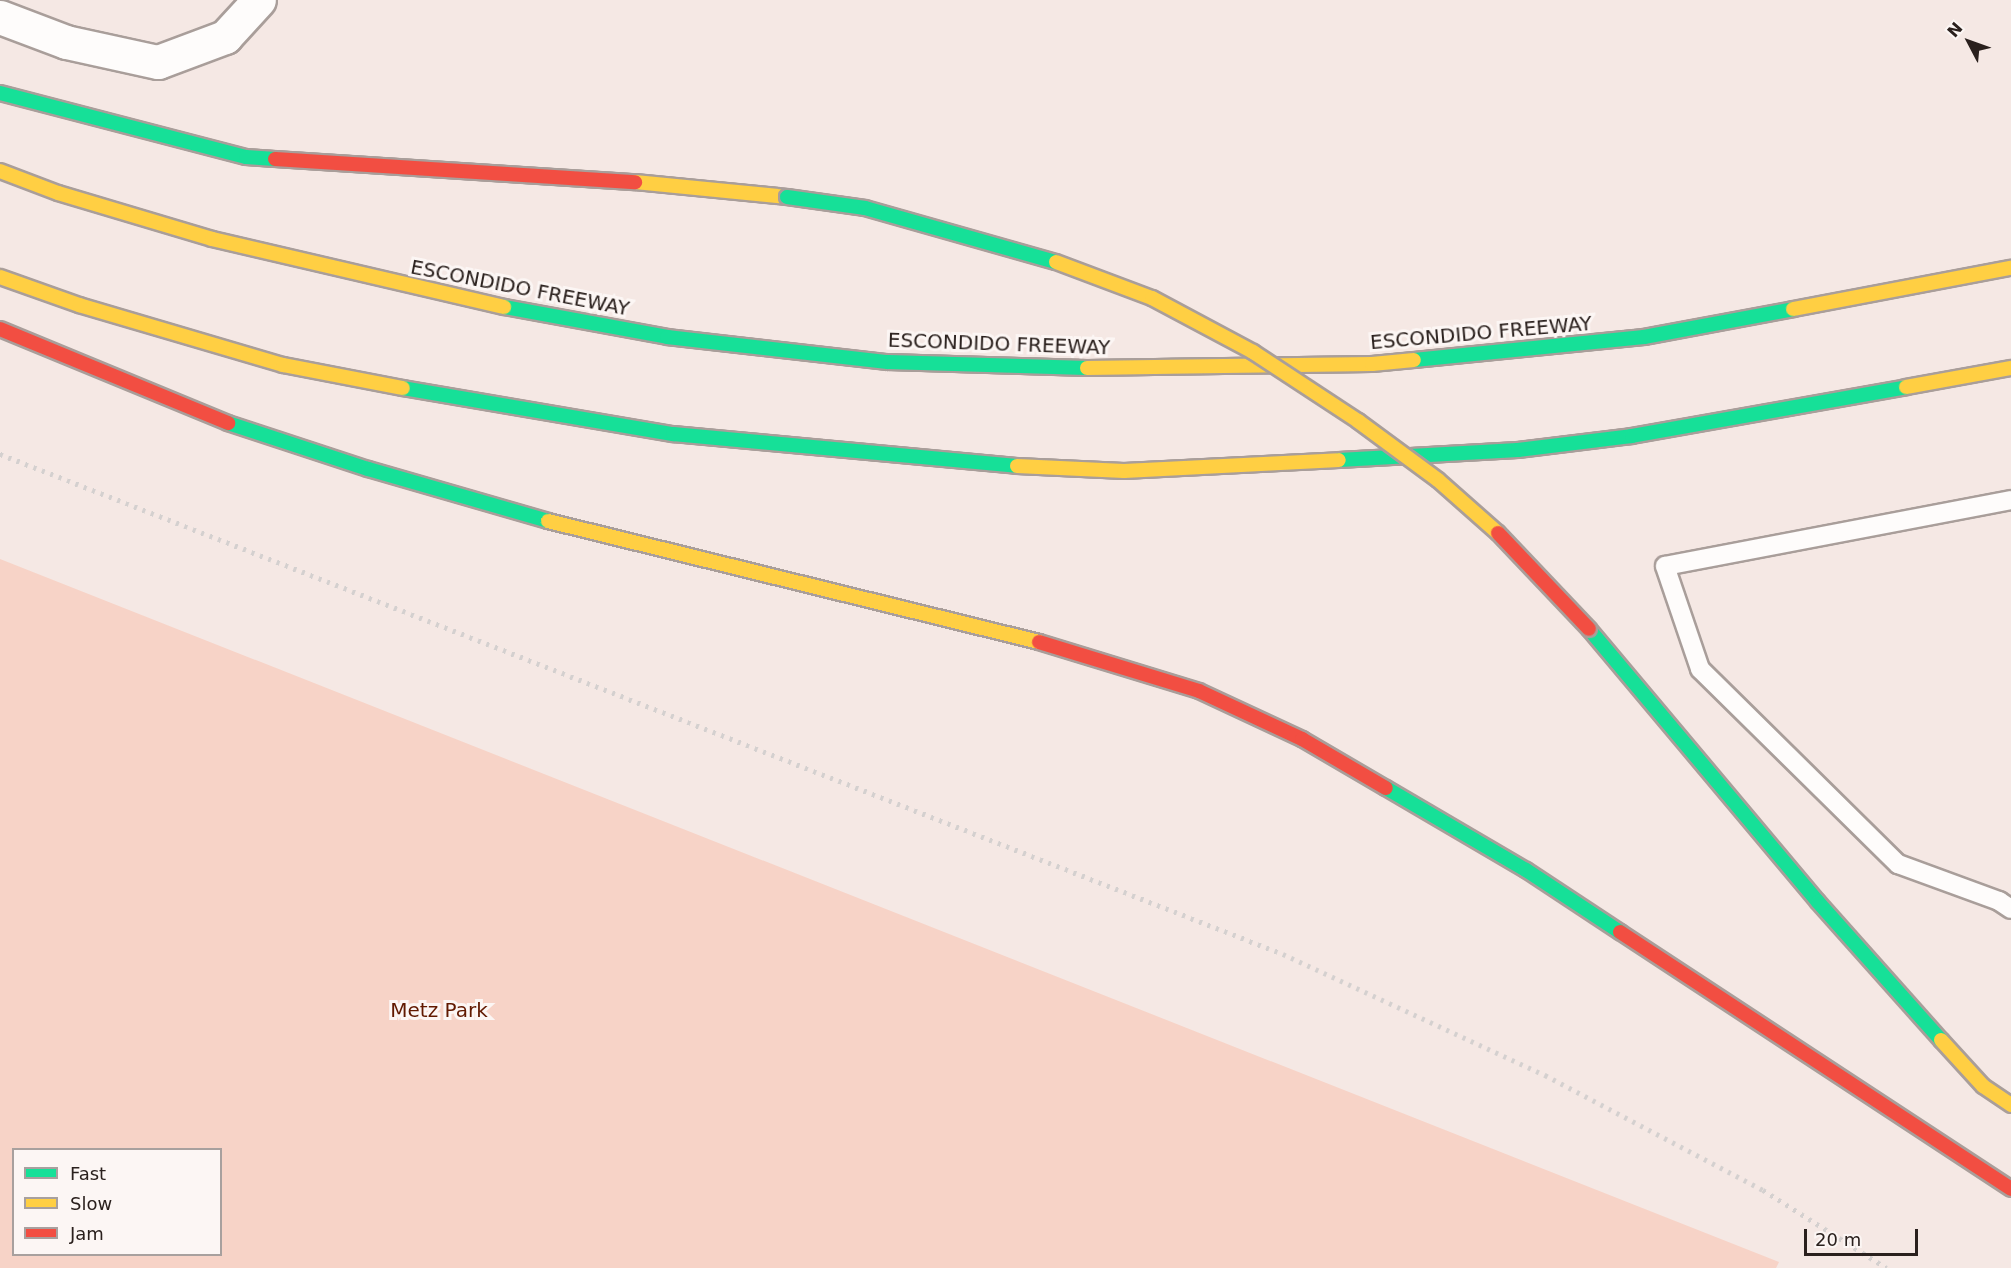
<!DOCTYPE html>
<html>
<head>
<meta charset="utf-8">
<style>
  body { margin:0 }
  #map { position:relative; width:2011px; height:1268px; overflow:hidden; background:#f5e8e4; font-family:"DejaVu Sans",sans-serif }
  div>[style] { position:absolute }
  .green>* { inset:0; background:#f7d3c7 }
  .roads { filter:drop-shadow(2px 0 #a99e9a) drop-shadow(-2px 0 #a99e9a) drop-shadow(0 2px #a99e9a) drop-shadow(0 -2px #a99e9a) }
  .lane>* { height:18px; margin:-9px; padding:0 9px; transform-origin:9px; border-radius:9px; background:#fefcfb }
  .street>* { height:33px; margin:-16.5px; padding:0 16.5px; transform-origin:16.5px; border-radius:16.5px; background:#fefcfb }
  .fast>* { height:14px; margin:-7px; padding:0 7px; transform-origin:7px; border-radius:7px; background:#16e098 }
  .slow>* { height:14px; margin:-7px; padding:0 7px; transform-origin:7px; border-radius:7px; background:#ffcf43 }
  .jam>* { height:14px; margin:-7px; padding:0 7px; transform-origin:7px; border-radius:7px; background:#f24e42 }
  .rail>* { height:4.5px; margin-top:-2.25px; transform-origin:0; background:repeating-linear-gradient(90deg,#d4d0cf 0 3px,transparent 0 9px) }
  .bridges { filter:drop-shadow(2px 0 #a99e9a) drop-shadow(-2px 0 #a99e9a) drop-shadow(0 2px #a99e9a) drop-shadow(0 -2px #a99e9a) }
  .fast-bridge>* { height:14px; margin:-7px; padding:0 7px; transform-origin:7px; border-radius:7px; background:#16e098 }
  .slow-bridge>* { height:14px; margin:-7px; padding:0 7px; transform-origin:7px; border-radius:7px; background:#ffcf43 }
  .jam-bridge>* { height:14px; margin:-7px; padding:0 7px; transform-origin:7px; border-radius:7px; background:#f24e42 }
  span { translate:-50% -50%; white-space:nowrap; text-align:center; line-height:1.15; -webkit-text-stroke:6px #fcf6f4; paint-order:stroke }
  .street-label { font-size:20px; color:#2a201d }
  .park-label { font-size:20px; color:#611900 }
  .legend { position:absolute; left:12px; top:1148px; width:210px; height:108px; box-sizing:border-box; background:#fcf6f4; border:2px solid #a8a09e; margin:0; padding:8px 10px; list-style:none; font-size:18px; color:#2a201d }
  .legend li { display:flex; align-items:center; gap:12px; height:30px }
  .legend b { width:30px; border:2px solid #a8a09e }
  .north { position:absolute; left:1939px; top:12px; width:60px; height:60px; -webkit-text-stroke:4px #fcf6f4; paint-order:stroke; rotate:311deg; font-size:16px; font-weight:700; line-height:24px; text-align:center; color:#2a201d }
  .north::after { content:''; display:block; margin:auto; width:21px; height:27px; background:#2a201d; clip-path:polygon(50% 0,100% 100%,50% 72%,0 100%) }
  .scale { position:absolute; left:1804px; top:1229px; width:114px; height:27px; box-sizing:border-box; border:3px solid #2a201d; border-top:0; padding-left:8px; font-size:18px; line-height:21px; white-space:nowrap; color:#2a201d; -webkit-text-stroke:4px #fcf6f4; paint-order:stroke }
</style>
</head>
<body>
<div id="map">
  <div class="green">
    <div style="clip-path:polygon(evenodd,0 559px,1779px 1262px,1776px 1268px,0 1268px,0 559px,14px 1150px,220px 1150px,220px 1254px,14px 1254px,14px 1150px)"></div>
  </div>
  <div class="roads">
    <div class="lane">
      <div style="left:2011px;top:500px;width:352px;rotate:169.2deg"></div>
      <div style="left:1665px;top:566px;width:109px;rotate:71.2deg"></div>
      <div style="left:1700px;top:669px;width:278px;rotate:44.6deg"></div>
      <div style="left:1898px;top:864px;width:108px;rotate:20.1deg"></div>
      <div style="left:1999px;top:901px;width:14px;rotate:34deg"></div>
    </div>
    <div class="street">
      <div style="left:0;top:17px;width:71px;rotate:20.7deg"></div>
      <div style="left:66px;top:42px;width:94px;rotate:12.3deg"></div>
      <div style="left:158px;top:62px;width:72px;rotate:-20.5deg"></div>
      <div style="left:225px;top:37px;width:50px;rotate:-47.4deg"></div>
    </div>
    <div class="fast">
      <div style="left:0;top:93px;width:254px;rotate:14.6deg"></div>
      <div style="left:246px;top:157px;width:29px;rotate:4deg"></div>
      <div style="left:504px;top:307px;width:166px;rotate:10.4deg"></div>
      <div style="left:667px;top:337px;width:222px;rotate:6.5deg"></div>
      <div style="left:888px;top:362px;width:199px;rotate:1.7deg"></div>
      <div style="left:1414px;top:360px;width:231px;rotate:-5.7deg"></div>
      <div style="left:1644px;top:337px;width:152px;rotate:-10.6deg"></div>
      <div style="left:403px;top:388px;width:274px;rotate:9.7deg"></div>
      <div style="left:673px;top:434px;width:345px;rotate:5.3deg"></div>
      <div style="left:228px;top:423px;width:147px;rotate:18.2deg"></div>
      <div style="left:368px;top:469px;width:187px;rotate:16.1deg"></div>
      <div style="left:1339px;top:460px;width:179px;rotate:-3.2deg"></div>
      <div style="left:1518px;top:450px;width:115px;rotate:-7deg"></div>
      <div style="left:1632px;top:436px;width:278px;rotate:-10.1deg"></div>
      <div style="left:1589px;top:629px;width:356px;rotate:50deg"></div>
      <div style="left:1818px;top:902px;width:185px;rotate:48.3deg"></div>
      <div style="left:1386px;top:788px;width:162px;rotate:30.4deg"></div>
      <div style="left:1526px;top:870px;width:113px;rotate:33.4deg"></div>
    </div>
    <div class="slow">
      <div style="left:0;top:171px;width:62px;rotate:20.8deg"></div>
      <div style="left:58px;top:193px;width:161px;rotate:16.6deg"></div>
      <div style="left:212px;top:239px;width:300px;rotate:13.1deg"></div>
      <div style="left:635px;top:182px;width:153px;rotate:5.6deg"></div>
      <div style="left:0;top:277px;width:84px;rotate:19.5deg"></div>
      <div style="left:79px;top:305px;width:213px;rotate:16.4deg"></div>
      <div style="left:283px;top:365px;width:122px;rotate:10.9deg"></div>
      <div style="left:1793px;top:309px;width:222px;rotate:-10.7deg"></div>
      <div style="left:1087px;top:368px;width:285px;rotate:-0.8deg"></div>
      <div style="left:1372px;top:364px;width:42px;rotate:-5.4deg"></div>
      <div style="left:1906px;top:387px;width:107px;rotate:-10.3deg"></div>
      <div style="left:1017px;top:466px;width:107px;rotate:2.7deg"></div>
      <div style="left:1124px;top:471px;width:215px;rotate:-2.9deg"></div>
      <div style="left:548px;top:521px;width:506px;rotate:13.84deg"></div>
      <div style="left:1941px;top:1040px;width:62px;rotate:47.6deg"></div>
      <div style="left:1983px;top:1086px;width:34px;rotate:34deg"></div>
    </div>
    <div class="jam">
      <div style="left:275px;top:159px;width:361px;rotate:3.7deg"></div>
      <div style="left:0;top:329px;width:247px;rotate:22.4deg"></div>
      <div style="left:1039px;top:642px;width:167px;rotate:17deg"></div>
      <div style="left:1199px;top:691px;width:114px;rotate:25deg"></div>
      <div style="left:1302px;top:739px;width:97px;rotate:30.3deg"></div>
      <div style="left:1620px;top:932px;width:468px;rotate:33.3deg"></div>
    </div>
  </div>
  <div class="rail">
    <div style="left:0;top:454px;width:1377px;rotate:21.29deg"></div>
    <div style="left:1283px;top:954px;width:289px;rotate:24.8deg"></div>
    <div style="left:1545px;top:1075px;width:246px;rotate:27.8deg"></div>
    <div style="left:1763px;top:1190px;width:146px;rotate:32.2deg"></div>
  </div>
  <div class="bridges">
    <div class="fast-bridge">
      <div style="left:787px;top:197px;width:79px;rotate:8deg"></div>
      <div style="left:865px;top:208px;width:198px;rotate:15.8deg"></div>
    </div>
    <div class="slow-bridge">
      <div style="left:1056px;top:262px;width:103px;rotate:20.6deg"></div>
      <div style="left:1152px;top:298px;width:115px;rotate:28.1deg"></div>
      <div style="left:1253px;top:352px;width:126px;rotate:33.3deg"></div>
      <div style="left:1358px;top:421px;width:99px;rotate:36.4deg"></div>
      <div style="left:1438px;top:480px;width:80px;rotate:41.5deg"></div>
    </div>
    <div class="jam-bridge">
      <div style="left:1498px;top:533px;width:132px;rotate:46.5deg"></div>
    </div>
  </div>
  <div class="street-label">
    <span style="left:520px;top:288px;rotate:11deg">ESCONDIDO FREEWAY</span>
    <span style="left:1481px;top:333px;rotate:-5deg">ESCONDIDO FREEWAY</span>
    <span style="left:999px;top:344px;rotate:2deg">ESCONDIDO FREEWAY</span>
  </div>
  <div class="park-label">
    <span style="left:439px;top:1010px">Metz Park</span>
  </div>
  <ul class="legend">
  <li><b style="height:8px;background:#16e098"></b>Fast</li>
  <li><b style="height:8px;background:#ffcf43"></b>Slow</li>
  <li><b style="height:8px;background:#f24e42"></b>Jam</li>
  </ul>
  <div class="north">N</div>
  <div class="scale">20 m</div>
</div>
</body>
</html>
